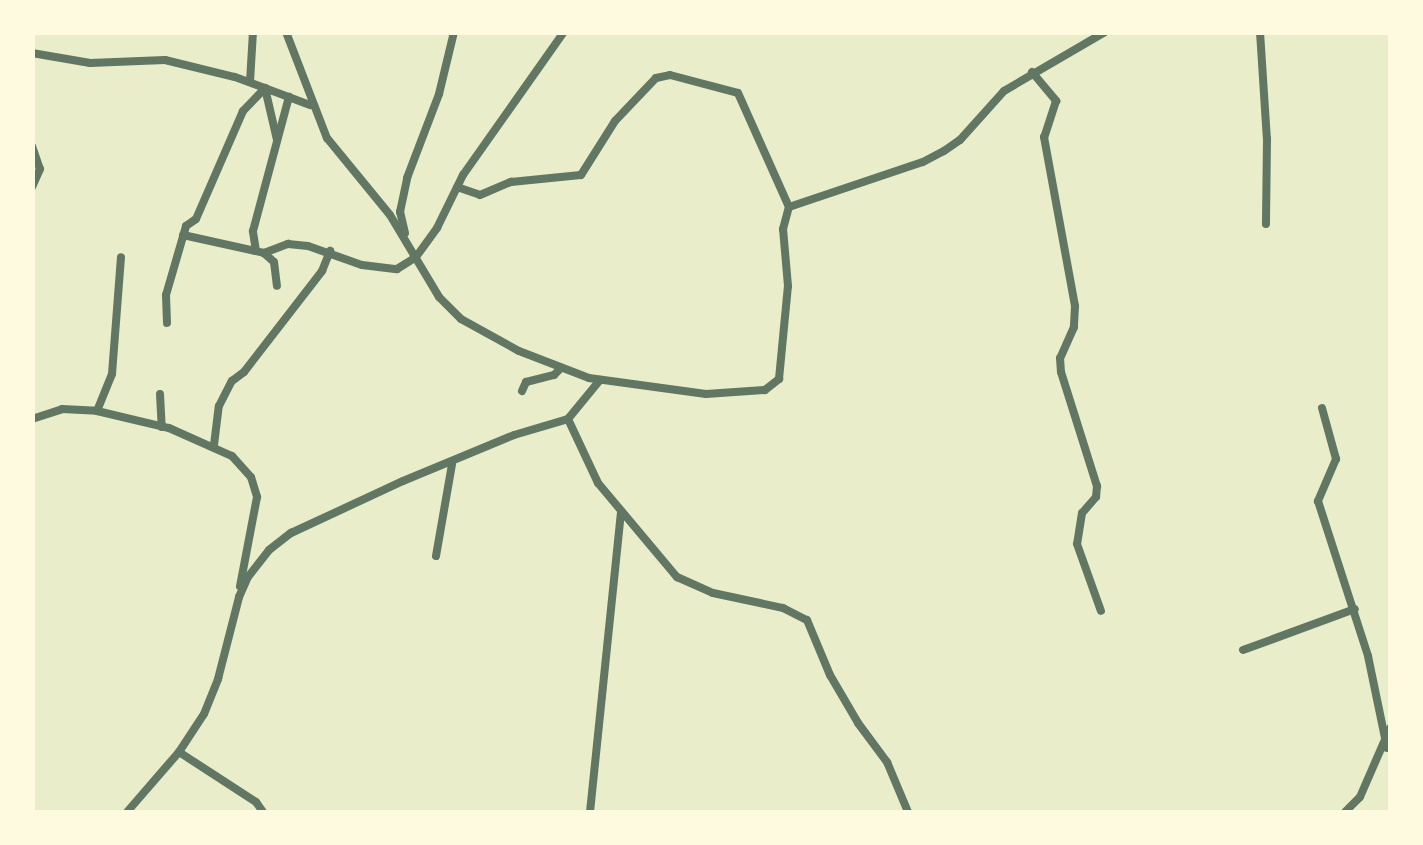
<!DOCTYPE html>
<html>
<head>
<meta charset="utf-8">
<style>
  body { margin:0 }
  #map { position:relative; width:1423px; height:845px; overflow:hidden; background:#e9edc9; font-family:"Titillium Web",sans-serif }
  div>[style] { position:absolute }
  .minor>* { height:8px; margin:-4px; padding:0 4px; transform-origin:4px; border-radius:4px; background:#617663 }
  span { translate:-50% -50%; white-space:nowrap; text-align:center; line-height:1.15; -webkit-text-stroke:10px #fefae0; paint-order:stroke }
  .frame { position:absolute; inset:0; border:35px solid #fefae0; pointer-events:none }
</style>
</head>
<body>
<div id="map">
  <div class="minor">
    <div style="left:286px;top:32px;width:114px;rotate:68.9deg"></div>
    <div style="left:327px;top:138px;width:99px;rotate:50.7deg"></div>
    <div style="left:390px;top:215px;width:96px;rotate:59.1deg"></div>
    <div style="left:439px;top:297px;width:31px;rotate:45deg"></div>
    <div style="left:461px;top:319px;width:66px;rotate:28.9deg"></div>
    <div style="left:519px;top:351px;width:75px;rotate:21.1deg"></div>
    <div style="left:589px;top:378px;width:118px;rotate:7.8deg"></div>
    <div style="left:706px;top:394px;width:59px;rotate:-3.9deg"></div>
    <div style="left:765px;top:390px;width:18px;rotate:-38deg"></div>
    <div style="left:779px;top:379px;width:93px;rotate:-84.5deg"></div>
    <div style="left:788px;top:286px;width:57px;rotate:-95deg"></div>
    <div style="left:783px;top:229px;width:23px;rotate:-75deg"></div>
    <div style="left:789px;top:207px;width:141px;rotate:-18.6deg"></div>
    <div style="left:923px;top:162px;width:24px;rotate:-28deg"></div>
    <div style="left:944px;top:151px;width:19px;rotate:-35deg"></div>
    <div style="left:960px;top:140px;width:66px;rotate:-48.1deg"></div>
    <div style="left:1004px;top:91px;width:117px;rotate:-30.3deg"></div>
    <div style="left:1260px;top:32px;width:107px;rotate:86.3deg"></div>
    <div style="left:1267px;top:139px;width:85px;rotate:90.7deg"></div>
    <div style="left:32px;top:53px;width:59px;rotate:9.8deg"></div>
    <div style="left:90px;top:63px;width:75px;rotate:-2.3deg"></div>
    <div style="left:165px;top:60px;width:72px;rotate:13.7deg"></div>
    <div style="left:235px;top:77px;width:80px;rotate:20.5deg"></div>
    <div style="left:1032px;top:72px;width:38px;rotate:50deg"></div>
    <div style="left:1056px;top:101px;width:38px;rotate:108deg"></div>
    <div style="left:1044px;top:137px;width:172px;rotate:79.6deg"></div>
    <div style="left:1075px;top:306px;width:21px;rotate:93deg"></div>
    <div style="left:1074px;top:327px;width:34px;rotate:114deg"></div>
    <div style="left:1060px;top:358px;width:14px;rotate:86deg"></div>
    <div style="left:1061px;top:372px;width:120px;rotate:72.5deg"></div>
    <div style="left:1097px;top:486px;width:11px;rotate:95deg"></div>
    <div style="left:1096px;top:497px;width:21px;rotate:131deg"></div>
    <div style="left:1082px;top:513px;width:31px;rotate:99deg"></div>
    <div style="left:1077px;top:544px;width:71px;rotate:70.3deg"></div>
    <div style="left:250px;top:82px;width:50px;rotate:-86.6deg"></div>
    <div style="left:265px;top:88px;width:53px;rotate:77deg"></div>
    <div style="left:32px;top:146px;width:24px;rotate:71deg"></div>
    <div style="left:40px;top:169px;width:20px;rotate:114deg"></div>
    <div style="left:457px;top:187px;width:24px;rotate:19deg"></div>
    <div style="left:480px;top:195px;width:34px;rotate:-23deg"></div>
    <div style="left:511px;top:182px;width:70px;rotate:-5.7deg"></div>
    <div style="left:581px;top:175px;width:64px;rotate:-57.8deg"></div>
    <div style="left:615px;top:121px;width:59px;rotate:-46.4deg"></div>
    <div style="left:656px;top:78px;width:14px;rotate:-12deg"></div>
    <div style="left:670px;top:75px;width:70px;rotate:14.8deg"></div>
    <div style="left:738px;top:93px;width:125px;rotate:65.9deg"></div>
    <div style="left:405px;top:233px;width:22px;rotate:-103deg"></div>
    <div style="left:400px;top:212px;width:35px;rotate:-78deg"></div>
    <div style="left:407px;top:178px;width:90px;rotate:-69.1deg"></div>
    <div style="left:439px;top:94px;width:64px;rotate:-76.4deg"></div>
    <div style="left:183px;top:235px;width:83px;rotate:12.5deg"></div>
    <div style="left:264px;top:253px;width:26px;rotate:-21deg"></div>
    <div style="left:288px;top:244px;width:20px;rotate:6deg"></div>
    <div style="left:308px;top:246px;width:57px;rotate:19.4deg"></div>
    <div style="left:362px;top:265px;width:35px;rotate:7deg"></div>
    <div style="left:397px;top:269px;width:22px;rotate:-32deg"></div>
    <div style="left:416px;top:257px;width:36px;rotate:-54deg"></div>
    <div style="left:437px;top:228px;width:59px;rotate:-63.9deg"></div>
    <div style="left:463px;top:175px;width:175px;rotate:-54.8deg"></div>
    <div style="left:256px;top:251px;width:20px;rotate:-99deg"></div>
    <div style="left:253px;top:231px;width:139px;rotate:-75deg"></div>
    <div style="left:264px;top:253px;width:13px;rotate:42deg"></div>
    <div style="left:274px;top:262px;width:24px;rotate:83deg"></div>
    <div style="left:167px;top:323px;width:28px;rotate:-92deg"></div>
    <div style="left:166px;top:295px;width:72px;rotate:-73.8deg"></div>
    <div style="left:186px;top:226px;width:12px;rotate:-35deg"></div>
    <div style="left:196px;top:219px;width:118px;rotate:-66.5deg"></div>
    <div style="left:243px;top:111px;width:32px;rotate:-46deg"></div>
    <div style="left:600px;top:380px;width:50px;rotate:129.4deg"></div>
    <div style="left:568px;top:419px;width:71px;rotate:64.9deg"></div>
    <div style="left:598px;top:483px;width:123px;rotate:50deg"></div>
    <div style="left:677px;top:577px;width:39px;rotate:24deg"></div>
    <div style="left:713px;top:593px;width:72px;rotate:12.1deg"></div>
    <div style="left:783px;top:608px;width:27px;rotate:27deg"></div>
    <div style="left:807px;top:620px;width:60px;rotate:67.3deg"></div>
    <div style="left:830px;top:675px;width:56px;rotate:59.7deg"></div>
    <div style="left:858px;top:723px;width:49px;rotate:53.4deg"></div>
    <div style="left:887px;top:762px;width:54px;rotate:67.2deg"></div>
    <div style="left:522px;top:391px;width:10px;rotate:-66deg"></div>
    <div style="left:526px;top:382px;width:29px;rotate:-14deg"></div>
    <div style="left:554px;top:375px;width:10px;rotate:-45deg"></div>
    <div style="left:160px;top:394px;width:33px;rotate:87deg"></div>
    <div style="left:1322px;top:408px;width:53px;rotate:74.6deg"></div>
    <div style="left:1336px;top:459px;width:46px;rotate:113.2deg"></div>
    <div style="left:1318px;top:501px;width:163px;rotate:72.1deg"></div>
    <div style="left:1368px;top:656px;width:94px;rotate:78.3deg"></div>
    <div style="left:97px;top:411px;width:40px;rotate:-68deg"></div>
    <div style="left:112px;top:374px;width:117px;rotate:-85.6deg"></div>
    <div style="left:32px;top:419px;width:32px;rotate:-18deg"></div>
    <div style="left:62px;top:409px;width:35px;rotate:3deg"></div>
    <div style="left:97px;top:411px;width:74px;rotate:13.3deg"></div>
    <div style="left:169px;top:428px;width:69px;rotate:24deg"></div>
    <div style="left:232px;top:456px;width:28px;rotate:48deg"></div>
    <div style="left:251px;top:477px;width:21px;rotate:73deg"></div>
    <div style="left:257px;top:497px;width:91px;rotate:100.8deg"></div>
    <div style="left:214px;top:445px;width:39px;rotate:-83deg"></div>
    <div style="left:219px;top:406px;width:28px;rotate:-63deg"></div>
    <div style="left:232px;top:381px;width:15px;rotate:-37deg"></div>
    <div style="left:244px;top:372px;width:128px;rotate:-52.3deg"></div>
    <div style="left:322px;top:271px;width:22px;rotate:-68deg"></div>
    <div style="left:436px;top:556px;width:93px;rotate:-80.1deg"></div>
    <div style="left:1243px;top:650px;width:119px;rotate:-20.1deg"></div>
    <div style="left:179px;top:752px;width:92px;rotate:33deg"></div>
    <div style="left:256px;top:802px;width:12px;rotate:55deg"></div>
    <div style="left:127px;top:812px;width:79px;rotate:-49.1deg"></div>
    <div style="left:179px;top:752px;width:45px;rotate:-56.7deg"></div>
    <div style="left:204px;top:714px;width:38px;rotate:-68deg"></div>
    <div style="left:218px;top:679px;width:85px;rotate:-75.6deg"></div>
    <div style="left:239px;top:597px;width:22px;rotate:-66deg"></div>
    <div style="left:248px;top:577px;width:34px;rotate:-52deg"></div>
    <div style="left:269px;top:550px;width:28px;rotate:-38deg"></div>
    <div style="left:291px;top:533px;width:123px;rotate:-24.9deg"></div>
    <div style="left:403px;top:481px;width:120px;rotate:-22.5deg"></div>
    <div style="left:514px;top:435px;width:56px;rotate:-16.5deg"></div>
    <div style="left:590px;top:812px;width:300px;rotate:-84.1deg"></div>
    <div style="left:1345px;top:812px;width:21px;rotate:-45deg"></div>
    <div style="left:1360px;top:797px;width:75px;rotate:-66.5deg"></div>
  </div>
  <div class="frame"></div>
</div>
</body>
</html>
